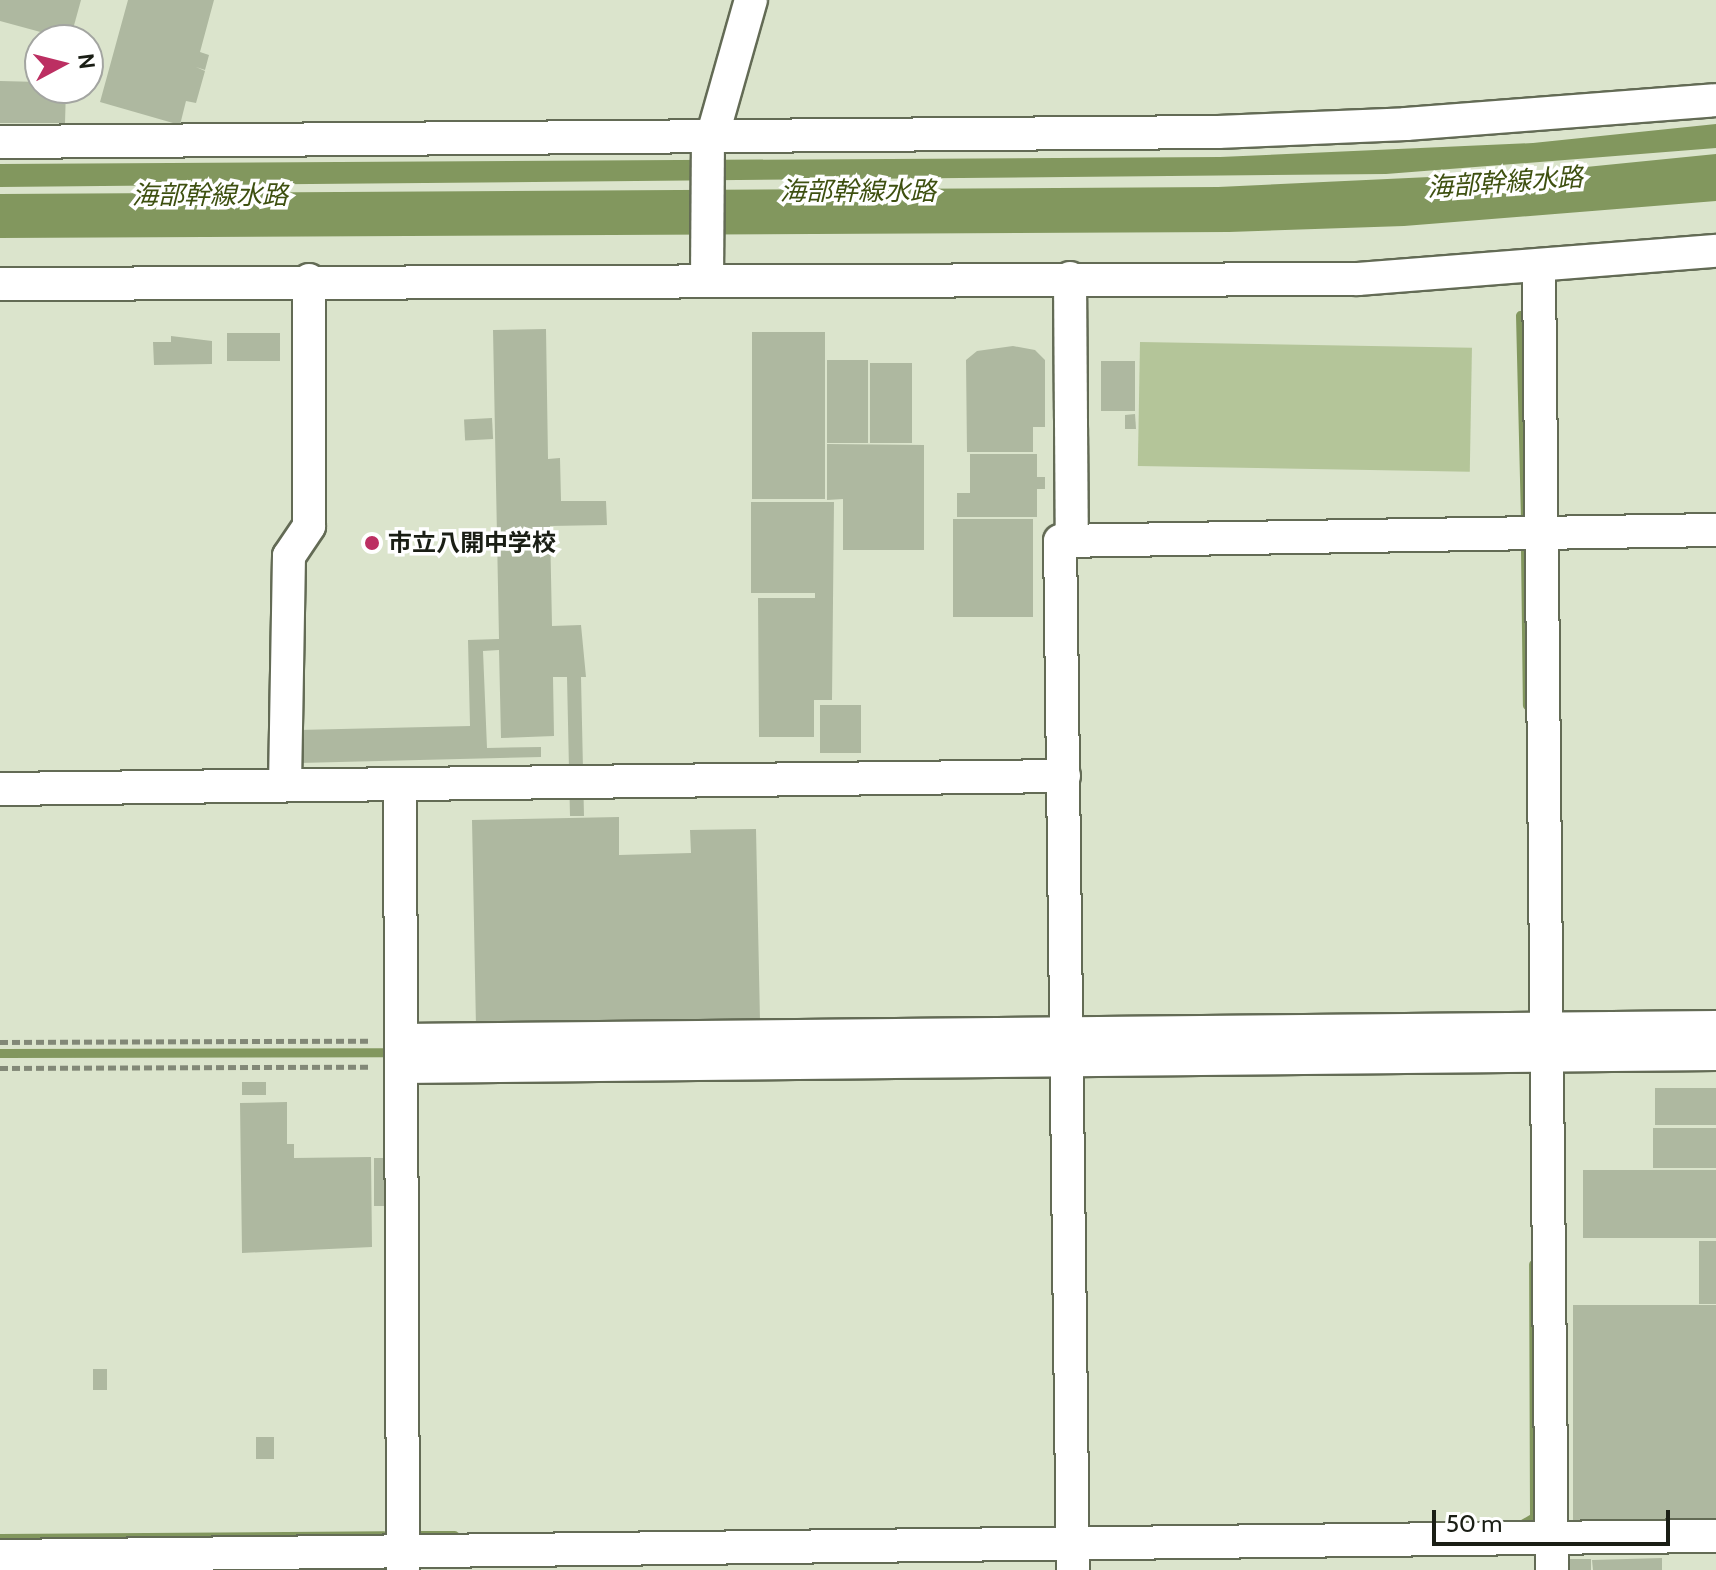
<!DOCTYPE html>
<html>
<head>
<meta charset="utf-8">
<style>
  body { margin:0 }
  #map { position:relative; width:1716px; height:1570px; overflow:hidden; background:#dbe4cc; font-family:Cabin,"Noto Sans JP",sans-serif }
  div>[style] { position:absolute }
  .green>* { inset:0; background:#b4c599; transform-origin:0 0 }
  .water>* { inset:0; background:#82975e }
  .stream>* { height:9px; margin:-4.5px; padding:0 4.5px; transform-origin:4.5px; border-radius:4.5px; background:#82975e }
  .building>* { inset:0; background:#aeb8a0; transform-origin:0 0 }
  .path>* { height:5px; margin-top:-2.5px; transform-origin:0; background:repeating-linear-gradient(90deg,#828877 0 8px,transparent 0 12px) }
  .roads { filter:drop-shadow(2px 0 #636b55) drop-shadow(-2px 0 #636b55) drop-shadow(0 2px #636b55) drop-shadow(0 -2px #636b55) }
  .minor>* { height:32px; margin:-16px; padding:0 16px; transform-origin:16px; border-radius:16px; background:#fff }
  .dots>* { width:22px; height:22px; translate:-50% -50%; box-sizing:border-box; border:4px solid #fff; border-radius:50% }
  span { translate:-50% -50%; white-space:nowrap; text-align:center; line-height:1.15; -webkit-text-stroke:7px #fff; paint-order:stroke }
  .poi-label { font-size:24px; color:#1a1e15; font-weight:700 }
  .left { translate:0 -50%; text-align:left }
  .water-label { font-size:26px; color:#3e5010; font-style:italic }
  .north { position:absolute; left:24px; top:24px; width:80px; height:80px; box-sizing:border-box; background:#fff; border:2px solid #a3a5a1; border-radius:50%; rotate:83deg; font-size:22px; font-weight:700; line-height:32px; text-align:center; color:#1a1e15 }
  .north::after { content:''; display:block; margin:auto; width:28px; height:36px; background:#bc2f62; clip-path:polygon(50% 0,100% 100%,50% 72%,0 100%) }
  .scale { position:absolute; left:1432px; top:1510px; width:238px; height:36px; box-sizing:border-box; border:4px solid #1a1e15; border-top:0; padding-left:10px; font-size:24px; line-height:28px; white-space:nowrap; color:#1a1e15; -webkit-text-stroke:6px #fff; paint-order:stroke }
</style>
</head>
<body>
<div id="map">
  <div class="green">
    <div style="left:1140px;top:342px;width:332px;height:124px;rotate:1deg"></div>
  </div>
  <div class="water">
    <div style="clip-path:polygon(1716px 124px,1716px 148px,1386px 174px,0 187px,0 164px,1220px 157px,1533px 143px)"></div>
    <div style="clip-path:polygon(1716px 154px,1716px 201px,1404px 226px,1229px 232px,0 238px,0 194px,1218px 187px,1536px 172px)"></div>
  </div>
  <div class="stream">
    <div style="left:1520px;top:315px;width:201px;rotate:88.6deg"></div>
    <div style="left:1525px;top:549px;width:156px;rotate:89.3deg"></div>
    <div style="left:0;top:1053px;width:389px;rotate:-0.1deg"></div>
    <div style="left:1522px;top:1524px;width:14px;rotate:-30deg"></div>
    <div style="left:1534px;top:1517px;width:253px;rotate:-90.2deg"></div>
    <div style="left:415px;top:1535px;width:39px"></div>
    <div style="left:0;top:1538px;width:383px;rotate:-0.4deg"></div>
  </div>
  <div class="building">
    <div style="clip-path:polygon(0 0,81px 0,70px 40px,0 21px)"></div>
    <div style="clip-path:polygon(128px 0,214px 0,200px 52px,209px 55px,205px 70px,196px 67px,205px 71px,196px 103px,186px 101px,180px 125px,100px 102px)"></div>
    <div style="clip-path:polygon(0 81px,40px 82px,40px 88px,66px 89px,65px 123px,0 123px)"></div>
    <div style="clip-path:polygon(546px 329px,548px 459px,560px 458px,561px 501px,606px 501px,607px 525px,550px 526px,552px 626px,581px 625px,586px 677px,581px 677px,584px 816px,570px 816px,567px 677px,553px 677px,554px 736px,501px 738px,499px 650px,483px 651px,487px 748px,541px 747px,541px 757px,299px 763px,298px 730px,470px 726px,468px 640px,499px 639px,493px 330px)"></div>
    <div style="left:752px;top:332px;width:73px;height:167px"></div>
    <div style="left:280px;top:333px;width:28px;height:53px;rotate:90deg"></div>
    <div style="clip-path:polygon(171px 336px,212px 341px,212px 364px,154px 365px,153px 342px,171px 342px)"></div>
    <div style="clip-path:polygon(1013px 346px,1035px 350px,1045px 360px,1045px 427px,1033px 427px,1033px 452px,967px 452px,966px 360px,977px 351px)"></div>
    <div style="left:827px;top:360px;width:41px;height:83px"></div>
    <div style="left:1101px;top:361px;width:34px;height:50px"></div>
    <div style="left:870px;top:363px;width:42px;height:80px"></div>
    <div style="clip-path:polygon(1135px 414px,1136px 429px,1125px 429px,1125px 415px)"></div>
    <div style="left:492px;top:418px;width:21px;height:28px;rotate:87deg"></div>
    <div style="clip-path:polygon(827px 444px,924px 445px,924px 550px,843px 550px,843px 499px,827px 500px)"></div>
    <div style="clip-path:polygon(970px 454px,1037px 454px,1037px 477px,1045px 477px,1045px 489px,1037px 489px,1037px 517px,957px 517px,957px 493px,970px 493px)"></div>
    <div style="clip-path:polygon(751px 502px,834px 502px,832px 700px,814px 700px,814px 737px,759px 737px,758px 598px,815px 598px,815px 593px,751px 593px)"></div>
    <div style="left:953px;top:519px;width:80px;height:98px"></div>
    <div style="left:820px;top:705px;width:41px;height:48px"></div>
    <div style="clip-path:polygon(619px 817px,619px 855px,691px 853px,690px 830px,756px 829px,760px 1021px,476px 1027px,472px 820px)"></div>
    <div style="left:242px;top:1082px;width:24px;height:13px"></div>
    <div style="left:1716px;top:1088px;width:37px;height:61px;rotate:90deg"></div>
    <div style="clip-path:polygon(287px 1102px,287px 1144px,294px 1144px,294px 1158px,371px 1157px,372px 1247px,242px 1253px,240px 1103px)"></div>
    <div style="left:1653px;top:1128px;width:63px;height:40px"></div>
    <div style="left:374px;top:1158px;width:16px;height:48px"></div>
    <div style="left:1716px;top:1170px;width:68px;height:133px;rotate:90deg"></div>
    <div style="left:1699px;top:1241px;width:17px;height:63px"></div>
    <div style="left:1716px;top:1305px;width:217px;height:143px;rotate:90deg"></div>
    <div style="left:93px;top:1369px;width:14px;height:21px"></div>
    <div style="left:256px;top:1437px;width:18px;height:22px"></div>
    <div style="clip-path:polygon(1662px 1558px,1662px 1570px,1593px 1570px,1592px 1560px)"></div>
    <div style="left:1567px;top:1559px;width:24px;height:11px"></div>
  </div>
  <div class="path">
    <div style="left:0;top:1042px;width:371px;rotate:-0.2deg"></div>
    <div style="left:0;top:1068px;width:371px;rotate:-0.2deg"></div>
  </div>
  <div class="roads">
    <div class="minor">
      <div style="left:713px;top:134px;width:139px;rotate:-74.2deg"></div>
      <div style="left:0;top:142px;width:1218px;rotate:-0.47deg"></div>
      <div style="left:1218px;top:132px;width:188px;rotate:-2.4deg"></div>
      <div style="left:1406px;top:124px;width:311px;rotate:-4.4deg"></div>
      <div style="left:1539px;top:268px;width:1302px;rotate:89.43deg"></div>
      <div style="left:1070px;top:278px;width:263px;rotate:89.6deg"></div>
      <div style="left:707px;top:280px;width:146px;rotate:-89.6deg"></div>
      <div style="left:0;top:284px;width:1358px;rotate:-0.21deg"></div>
      <div style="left:1358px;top:279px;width:359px;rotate:-4.5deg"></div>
      <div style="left:400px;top:784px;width:785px;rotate:89.78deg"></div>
      <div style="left:285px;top:785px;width:229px;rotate:-89deg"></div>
      <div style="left:289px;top:556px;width:36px;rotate:-56deg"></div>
      <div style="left:309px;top:526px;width:246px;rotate:-90deg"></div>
      <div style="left:0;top:789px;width:1064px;rotate:-0.7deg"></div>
      <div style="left:401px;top:1040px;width:1315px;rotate:-0.57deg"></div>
      <div style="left:401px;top:1067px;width:1315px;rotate:-0.57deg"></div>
      <div style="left:0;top:1556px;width:1716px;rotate:-0.67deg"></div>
      <div style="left:1073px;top:1570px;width:1029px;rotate:-90.72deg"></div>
      <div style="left:1060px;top:541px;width:656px;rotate:-0.96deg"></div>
    </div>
  </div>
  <div class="dots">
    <div style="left:372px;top:543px;background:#bc2f62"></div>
  </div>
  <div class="poi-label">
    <span class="left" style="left:388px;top:543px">市立八開中学校</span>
  </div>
  <div class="water-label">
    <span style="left:1505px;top:183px;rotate:-4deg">海部幹線水路</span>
    <span style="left:858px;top:192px">海部幹線水路</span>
    <span style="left:210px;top:196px">海部幹線水路</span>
  </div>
  <div class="north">N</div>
  <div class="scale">50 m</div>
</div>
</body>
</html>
